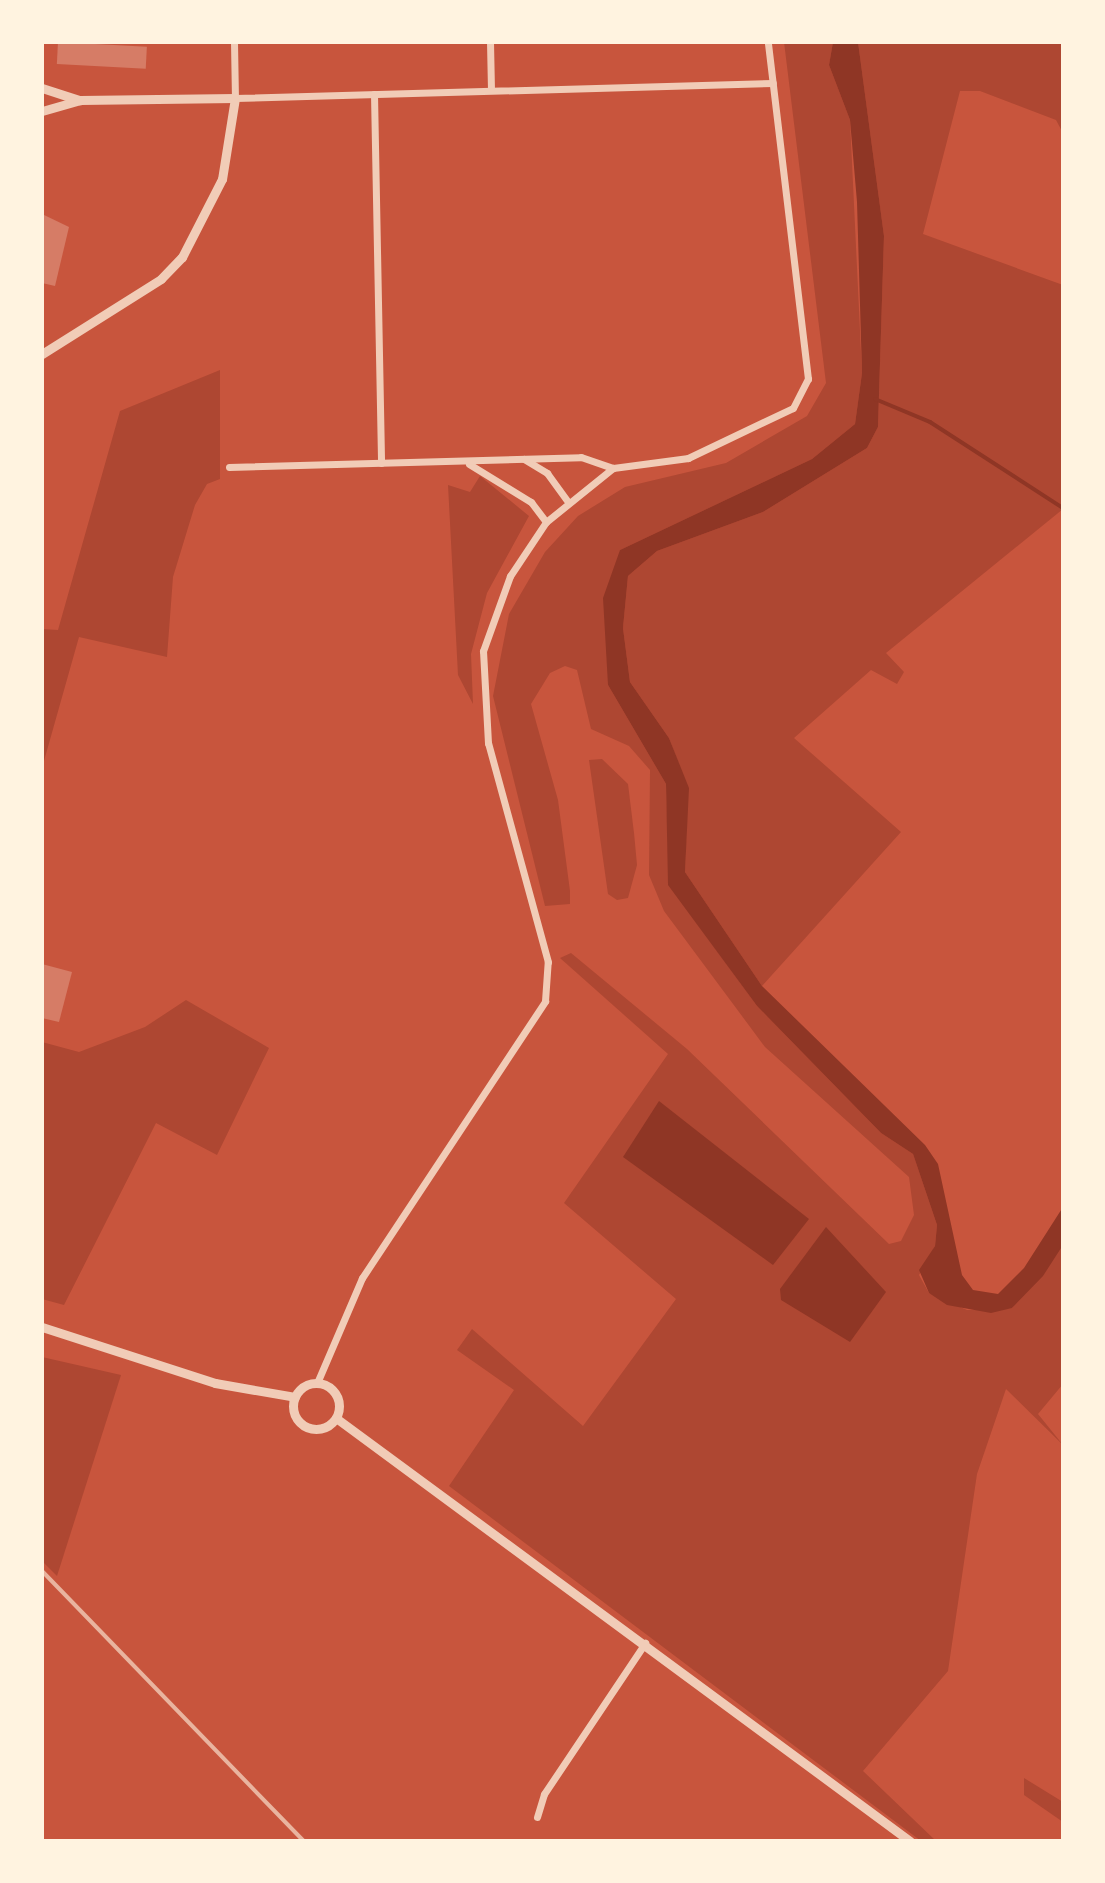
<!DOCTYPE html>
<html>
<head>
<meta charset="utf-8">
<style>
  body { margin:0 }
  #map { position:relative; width:1105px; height:1883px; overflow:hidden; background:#c8553d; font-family:"Open Sans",sans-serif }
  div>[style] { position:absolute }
  .green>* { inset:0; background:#ae4732 }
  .water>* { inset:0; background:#8f3625 }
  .stream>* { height:4px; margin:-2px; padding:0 2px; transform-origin:2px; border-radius:2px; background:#8f3625 }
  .building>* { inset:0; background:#d67c66; transform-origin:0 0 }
  .minor>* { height:7px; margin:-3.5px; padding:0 3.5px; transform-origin:3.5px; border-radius:3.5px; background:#f1ccb7 }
  .tertiary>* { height:9px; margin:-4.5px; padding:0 4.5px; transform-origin:4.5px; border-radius:4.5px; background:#f1ccb7 }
  .tertiary>.ring { margin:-4.5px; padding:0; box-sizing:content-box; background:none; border:9px solid #f1ccb7; border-radius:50% }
  .rail>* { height:4px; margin:-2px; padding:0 2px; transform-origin:2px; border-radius:2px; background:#e9b49f }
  span { translate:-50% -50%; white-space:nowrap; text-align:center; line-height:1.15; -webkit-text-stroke:8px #fff3e0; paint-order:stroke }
  .frame { position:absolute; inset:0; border:44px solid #fff3e0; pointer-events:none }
</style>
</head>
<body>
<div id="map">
  <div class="green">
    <div style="clip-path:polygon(784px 42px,833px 42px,829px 65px,850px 120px,862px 373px,855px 424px,812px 459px,620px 550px,608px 685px,666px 784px,669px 885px,757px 1006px,881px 1133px,913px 1154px,937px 1225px,935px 1246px,919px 1275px,929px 1293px,967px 1310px,1012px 1308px,1063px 1245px,1063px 1384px,1038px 1414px,1063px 1445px,1006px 1389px,977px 1474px,948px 1671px,863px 1771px,936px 1841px,921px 1841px,449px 1486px,514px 1390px,457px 1350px,472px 1329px,583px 1426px,676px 1299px,564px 1203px,668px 1054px,560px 958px,571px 953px,687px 1049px,889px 1244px,901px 1241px,914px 1215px,909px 1177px,765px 1047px,664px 911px,649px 875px,650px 770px,629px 746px,591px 729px,577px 670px,565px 666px,550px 673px,531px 704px,558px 800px,570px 891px,570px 904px,545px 906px,493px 696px,509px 614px,545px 552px,578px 516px,625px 487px,726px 463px,807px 416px,826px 383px)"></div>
    <div style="clip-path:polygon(858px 42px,1063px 42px,1063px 133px,1056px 120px,980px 91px,960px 91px,923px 234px,1063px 285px,1063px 509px,886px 653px,904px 672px,897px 684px,871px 670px,794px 738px,901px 832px,762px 986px,685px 872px,688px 788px,669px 738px,630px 682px,623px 628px,628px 576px,657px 551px,763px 512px,867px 448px,878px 427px,884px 236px)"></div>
    <div style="clip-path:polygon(220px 370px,220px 479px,207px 484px,195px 505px,173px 577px,167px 657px,79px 637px,42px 768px,42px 629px,58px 630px,120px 411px)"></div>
    <div style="clip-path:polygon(480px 476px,529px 516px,487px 593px,471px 654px,473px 704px,458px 675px,448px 485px,470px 492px)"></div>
    <div style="clip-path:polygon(602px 759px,628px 784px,634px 833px,637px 865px,628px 898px,617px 900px,608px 894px,589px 760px)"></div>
    <div style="clip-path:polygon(186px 1000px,269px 1048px,217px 1155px,156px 1123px,64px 1305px,42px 1299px,42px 1042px,79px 1052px,145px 1027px)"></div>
    <div style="clip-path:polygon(42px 1357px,121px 1375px,57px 1576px,42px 1561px)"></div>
    <div style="clip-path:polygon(1024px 1778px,1063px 1802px,1063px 1822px,1024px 1795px)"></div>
  </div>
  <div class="water">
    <div style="clip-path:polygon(833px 42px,858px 42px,884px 236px,878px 427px,867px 448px,763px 512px,657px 551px,628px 576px,623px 628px,630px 682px,669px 738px,689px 788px,685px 872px,762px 986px,925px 1145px,938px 1164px,962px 1275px,973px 1290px,998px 1294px,1024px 1268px,1063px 1207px,1063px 1245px,1043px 1276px,1012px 1308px,991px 1313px,947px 1305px,929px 1293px,919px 1270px,935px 1246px,937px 1225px,913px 1154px,881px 1133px,757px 1006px,668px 885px,666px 784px,608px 685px,603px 598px,620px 550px,812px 459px,855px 424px,862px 373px,857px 202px,850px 120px,829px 65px)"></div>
    <div style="clip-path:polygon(659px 1101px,809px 1219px,773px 1265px,623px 1157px)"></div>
    <div style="clip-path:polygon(826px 1227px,886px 1292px,850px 1342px,781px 1300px,780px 1289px)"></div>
  </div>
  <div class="stream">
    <div style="left:875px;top:399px;width:60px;rotate:22.7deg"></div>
    <div style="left:930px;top:422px;width:158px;rotate:32.9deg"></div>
  </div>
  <div class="building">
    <div style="left:58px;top:42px;width:89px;height:22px;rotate:3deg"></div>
    <div style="clip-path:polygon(42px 214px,69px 227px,55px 286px,42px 283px)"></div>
    <div style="clip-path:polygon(42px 964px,72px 972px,59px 1022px,42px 1018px)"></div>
  </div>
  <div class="minor">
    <div style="left:234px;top:42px;width:56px;rotate:89deg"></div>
    <div style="left:235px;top:98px;width:538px;rotate:-1.6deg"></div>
    <div style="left:490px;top:42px;width:48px;rotate:88.8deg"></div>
    <div style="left:374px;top:94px;width:369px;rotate:88.9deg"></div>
    <div style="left:524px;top:459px;width:27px;rotate:31deg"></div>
    <div style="left:547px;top:473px;width:34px;rotate:54deg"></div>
    <div style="left:469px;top:464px;width:73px;rotate:31.5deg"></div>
    <div style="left:531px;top:502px;width:25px;rotate:53deg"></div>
    <div style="left:229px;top:467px;width:352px;rotate:-1.6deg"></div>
    <div style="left:581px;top:457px;width:34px;rotate:19deg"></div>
    <div style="left:613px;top:468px;width:76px;rotate:-7.6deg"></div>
    <div style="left:688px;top:458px;width:116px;rotate:-25.5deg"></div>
    <div style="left:793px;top:408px;width:33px;rotate:-63deg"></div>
    <div style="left:808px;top:379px;width:339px;rotate:-96.8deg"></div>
    <div style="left:317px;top:1383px;width:114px;rotate:-66.8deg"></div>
    <div style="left:362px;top:1278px;width:332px;rotate:-56.5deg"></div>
    <div style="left:545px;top:1001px;width:39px;rotate:-86deg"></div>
    <div style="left:548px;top:962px;width:227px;rotate:-105.3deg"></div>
    <div style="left:488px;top:743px;width:92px;rotate:-93.1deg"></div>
    <div style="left:483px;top:651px;width:80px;rotate:-70.2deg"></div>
    <div style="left:510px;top:576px;width:65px;rotate:-56.3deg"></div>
    <div style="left:546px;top:522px;width:86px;rotate:-38.9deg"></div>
    <div style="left:537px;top:1817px;width:24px;rotate:-73deg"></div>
    <div style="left:544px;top:1794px;width:182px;rotate:-56.2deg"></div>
  </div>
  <div class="tertiary">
    <div style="left:42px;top:88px;width:40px;rotate:18deg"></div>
    <div style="left:42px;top:111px;width:40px;rotate:-16deg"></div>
    <div style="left:80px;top:100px;width:155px;rotate:-0.7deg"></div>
    <div style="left:235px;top:98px;width:82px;rotate:99.1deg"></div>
    <div style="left:222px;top:179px;width:88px;rotate:117.1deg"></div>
    <div style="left:182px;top:257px;width:30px;rotate:134deg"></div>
    <div style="left:161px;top:279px;width:141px;rotate:147.8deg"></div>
    <div style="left:42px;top:1327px;width:182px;rotate:17.9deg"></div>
    <div style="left:215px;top:1383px;width:81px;rotate:9.9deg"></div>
    <div class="ring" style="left:293px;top:1383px;width:37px;height:37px"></div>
    <div style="left:336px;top:1418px;width:713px;rotate:36.39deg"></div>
  </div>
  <div class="rail">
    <div style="left:42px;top:1571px;width:376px;rotate:45.9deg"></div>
  </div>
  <div class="frame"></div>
</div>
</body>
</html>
